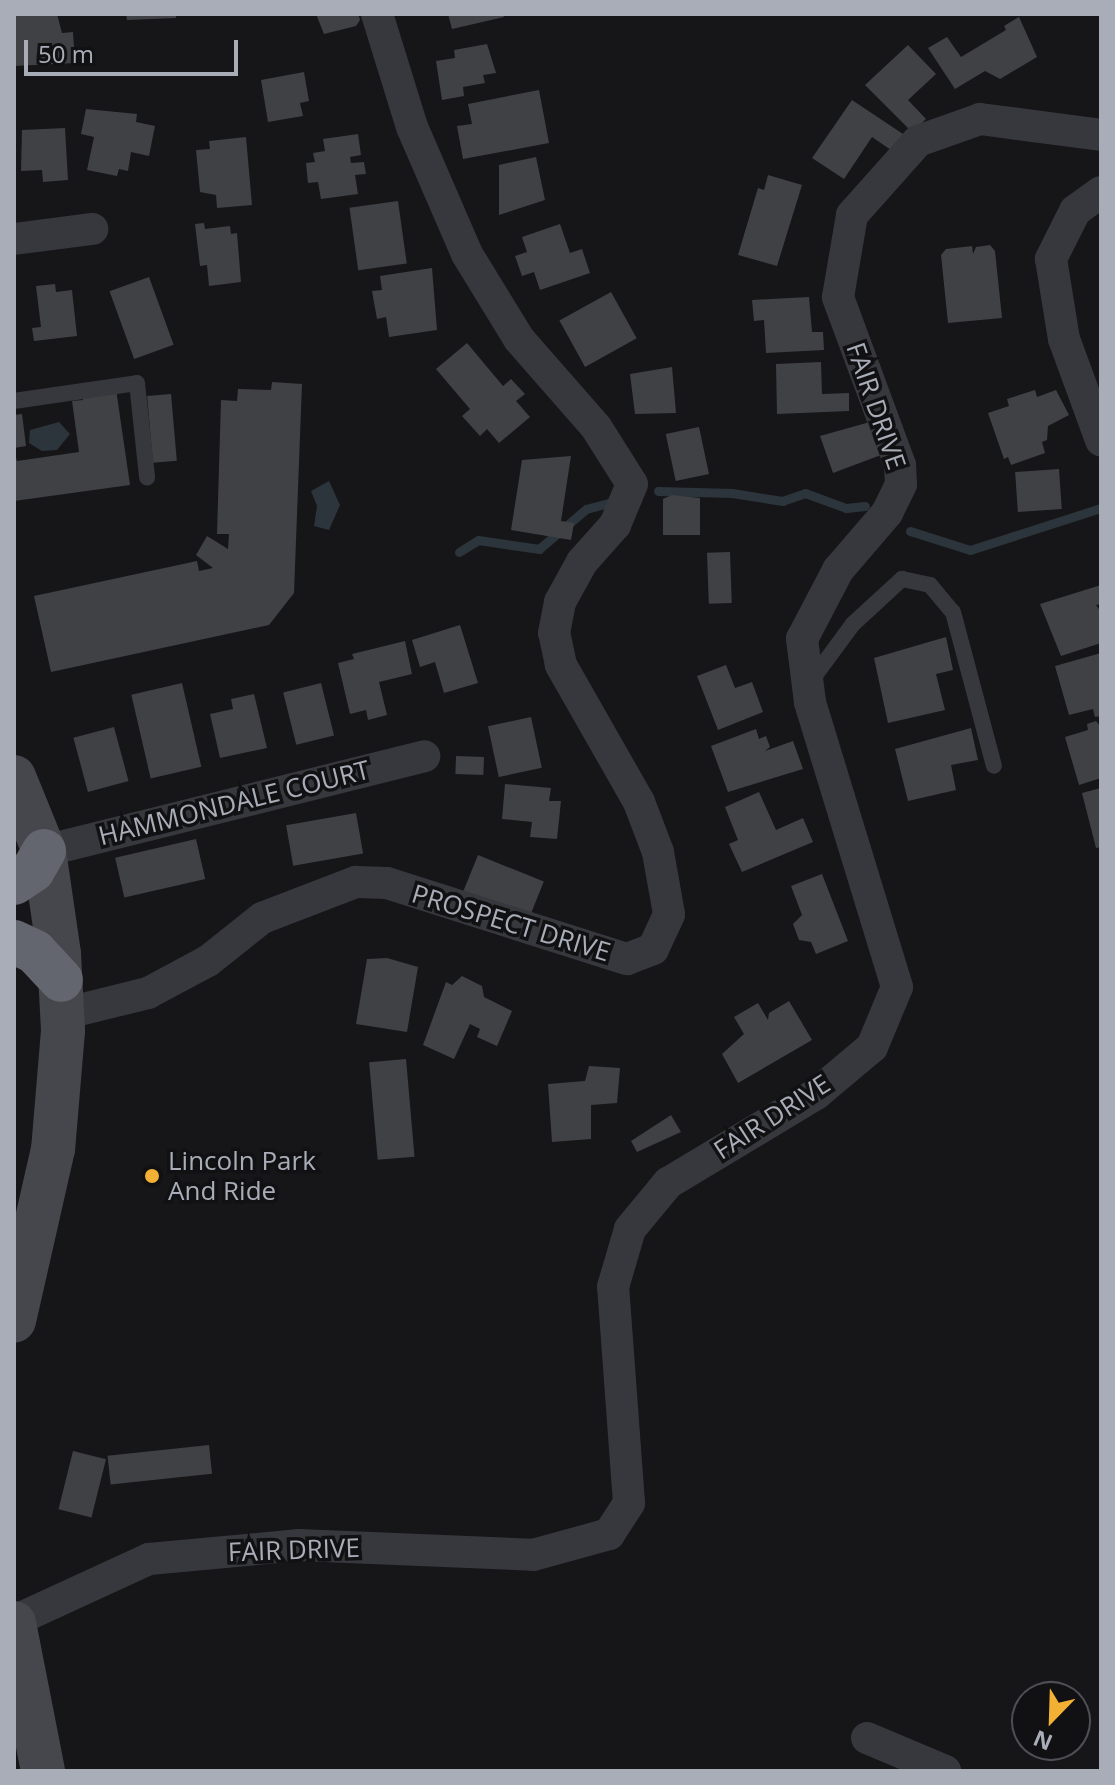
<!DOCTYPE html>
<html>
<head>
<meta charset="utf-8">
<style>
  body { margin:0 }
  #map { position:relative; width:1115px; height:1785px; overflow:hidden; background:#161618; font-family:"Open Sans",sans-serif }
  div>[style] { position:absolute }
  .water>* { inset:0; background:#2c353c }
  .stream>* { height:9px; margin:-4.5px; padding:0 4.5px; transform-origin:4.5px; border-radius:4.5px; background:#2c353c }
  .building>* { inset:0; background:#404145; transform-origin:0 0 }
  .service>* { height:16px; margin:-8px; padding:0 8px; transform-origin:8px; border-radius:8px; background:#37383d }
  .minor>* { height:32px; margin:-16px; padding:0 16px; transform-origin:16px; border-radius:16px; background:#37383d }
  .secondary>* { height:44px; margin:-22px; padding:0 22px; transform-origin:22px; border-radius:22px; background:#45474d }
  .motorway>* { height:44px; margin:-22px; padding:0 22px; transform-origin:22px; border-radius:22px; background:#63666e }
  .dots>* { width:22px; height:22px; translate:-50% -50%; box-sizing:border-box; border:4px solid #111113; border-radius:50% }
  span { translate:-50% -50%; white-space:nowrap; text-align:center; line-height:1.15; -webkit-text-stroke:7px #111113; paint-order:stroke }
  .street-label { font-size:26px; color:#a8adb8 }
  .poi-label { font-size:26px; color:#a8adb8 }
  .left { translate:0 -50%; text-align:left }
  .frame { position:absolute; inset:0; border:16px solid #a8adb8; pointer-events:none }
  .north { position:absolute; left:1011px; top:1681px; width:80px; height:80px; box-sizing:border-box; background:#111113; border:2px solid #4d4f55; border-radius:50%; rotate:203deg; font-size:22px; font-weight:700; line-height:32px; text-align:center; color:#a8adb8 }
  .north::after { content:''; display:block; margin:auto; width:28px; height:36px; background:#f2b134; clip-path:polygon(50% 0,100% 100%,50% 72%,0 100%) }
  .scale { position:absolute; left:24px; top:40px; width:214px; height:36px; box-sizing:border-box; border:4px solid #a8adb8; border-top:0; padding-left:10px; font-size:24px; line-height:28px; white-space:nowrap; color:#a8adb8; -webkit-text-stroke:6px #111113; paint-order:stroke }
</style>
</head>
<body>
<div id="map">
  <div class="water">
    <div style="clip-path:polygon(59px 422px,70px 434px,57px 450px,42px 451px,29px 443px,30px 430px)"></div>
    <div style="clip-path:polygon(329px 481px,340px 505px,329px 530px,314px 526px,317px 506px,311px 491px)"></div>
  </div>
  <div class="stream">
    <div style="left:658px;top:491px;width:74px;rotate:1.5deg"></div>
    <div style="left:732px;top:493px;width:51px;rotate:9.1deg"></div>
    <div style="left:782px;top:501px;width:24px;rotate:-19deg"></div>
    <div style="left:805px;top:493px;width:44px;rotate:20.1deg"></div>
    <div style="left:846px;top:508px;width:19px;rotate:-6deg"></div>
    <div style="left:910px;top:531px;width:63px;rotate:17.6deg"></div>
    <div style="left:970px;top:550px;width:138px;rotate:-17.8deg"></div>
    <div style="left:459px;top:552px;width:22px;rotate:-32deg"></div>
    <div style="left:478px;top:540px;width:62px;rotate:8.4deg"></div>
    <div style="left:539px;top:549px;width:62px;rotate:-40.4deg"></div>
    <div style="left:586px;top:509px;width:23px;rotate:-15deg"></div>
  </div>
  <div class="building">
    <div style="clip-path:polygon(14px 14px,57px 14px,62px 33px,73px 32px,75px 63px,14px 66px)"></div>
    <div style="clip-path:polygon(126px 14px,176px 14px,176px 18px,127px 20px)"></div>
    <div style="clip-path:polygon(316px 14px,358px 14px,360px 20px,356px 26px,324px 34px)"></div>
    <div style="clip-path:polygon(448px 14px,503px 14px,504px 17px,452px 29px)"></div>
    <div style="clip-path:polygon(1019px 17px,1037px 57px,1000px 79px,985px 71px,955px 89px,928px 48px,947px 37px,961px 57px,1006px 30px,1004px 26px)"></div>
    <div style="clip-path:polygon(487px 44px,496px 73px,483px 75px,485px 83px,463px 87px,464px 96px,442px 100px,436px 61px,455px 58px,454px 50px)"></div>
    <div style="clip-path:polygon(908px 45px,936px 74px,908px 100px,926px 119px,912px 132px,865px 85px)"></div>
    <div style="clip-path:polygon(304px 72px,309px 101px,300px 103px,303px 116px,268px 122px,261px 80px)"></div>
    <div style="clip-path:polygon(539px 90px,549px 143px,463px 159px,457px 126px,472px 124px,468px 104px)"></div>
    <div style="clip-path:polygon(852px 100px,906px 136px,894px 152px,872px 137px,844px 179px,812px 158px)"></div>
    <div style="clip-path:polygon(86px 109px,137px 114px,136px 122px,155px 126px,149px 156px,131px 152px,128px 171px,119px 169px,117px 176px,87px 170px,94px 137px,81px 134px)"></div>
    <div style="clip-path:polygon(65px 128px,68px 180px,43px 182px,42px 170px,21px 171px,22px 130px)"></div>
    <div style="clip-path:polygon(358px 134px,361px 155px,350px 157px,351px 163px,364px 162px,366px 174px,355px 175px,358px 194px,321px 199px,318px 182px,308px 183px,306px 163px,315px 162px,313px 153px,325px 151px,323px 139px)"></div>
    <div style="clip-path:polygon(246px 137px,252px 205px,217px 208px,216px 195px,200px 192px,196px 150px,210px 149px,209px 141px)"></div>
    <div style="clip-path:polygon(536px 157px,545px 200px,499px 215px,499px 165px)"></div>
    <div style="clip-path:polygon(768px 175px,802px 185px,777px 266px,738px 255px,758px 188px,764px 190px)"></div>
    <div style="left:398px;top:201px;width:63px;height:49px;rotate:82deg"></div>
    <div style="clip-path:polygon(204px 223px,205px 229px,230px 226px,231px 234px,237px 233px,241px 282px,209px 286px,207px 265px,200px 266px,195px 224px)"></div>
    <div style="clip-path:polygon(560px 224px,570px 253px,582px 249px,590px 273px,540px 290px,534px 272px,522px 276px,515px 256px,527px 252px,522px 237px)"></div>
    <div style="clip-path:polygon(990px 245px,995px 251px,1002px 318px,948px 323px,941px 255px,946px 249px,972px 246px,973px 254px,976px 247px)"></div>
    <div style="clip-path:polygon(432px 268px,437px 330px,389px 337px,386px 317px,377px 319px,372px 291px,382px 290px,380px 276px)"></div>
    <div style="left:149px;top:277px;width:72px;height:42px;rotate:70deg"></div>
    <div style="clip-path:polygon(55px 284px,56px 292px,72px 290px,77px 336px,34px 341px,32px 328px,41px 327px,36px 286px)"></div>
    <div style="left:611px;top:292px;width:53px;height:59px;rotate:61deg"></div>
    <div style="clip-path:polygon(809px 297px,812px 332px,823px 332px,824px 350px,766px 353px,764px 320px,754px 321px,752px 300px)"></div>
    <div style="clip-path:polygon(467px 343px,503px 386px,511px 379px,525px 394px,516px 401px,530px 417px,499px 443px,487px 429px,480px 436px,462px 416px,470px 409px,436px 369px)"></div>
    <div style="clip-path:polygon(821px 362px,822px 394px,849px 393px,849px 411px,777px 414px,776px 364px)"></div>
    <div style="clip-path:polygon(672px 367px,676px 413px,635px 414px,630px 374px)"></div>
    <div style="clip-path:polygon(272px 382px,302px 384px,294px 593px,269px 625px,51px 672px,34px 596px,197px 561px,199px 571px,213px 568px,196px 555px,207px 536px,228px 549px,229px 534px,217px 534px,221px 400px,237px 401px,238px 389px,271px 390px)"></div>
    <div style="clip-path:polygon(116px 389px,130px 485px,14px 501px,14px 451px,17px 461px,79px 452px,72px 401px,83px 400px,82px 394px)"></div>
    <div style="clip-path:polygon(1035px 390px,1037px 397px,1056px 390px,1069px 415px,1048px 426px,1047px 440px,1042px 442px,1045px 453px,1011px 465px,1008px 457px,1004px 459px,988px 413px,1009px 406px,1007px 399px)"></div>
    <div style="left:171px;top:394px;width:67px;height:24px;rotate:85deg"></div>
    <div style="clip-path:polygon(22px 414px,26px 446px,14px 448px,14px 415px)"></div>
    <div style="clip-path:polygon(877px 420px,889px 452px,833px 473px,820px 436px)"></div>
    <div style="left:699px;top:427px;width:48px;height:34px;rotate:78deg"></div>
    <div style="clip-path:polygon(571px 456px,561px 521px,574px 523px,571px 540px,511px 530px,522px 460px)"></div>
    <div style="left:1059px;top:469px;width:40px;height:44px;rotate:86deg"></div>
    <div style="clip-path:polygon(672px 495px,700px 498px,700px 535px,663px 535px,663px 499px)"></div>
    <div style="left:730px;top:552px;width:51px;height:23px;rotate:88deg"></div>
    <div style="clip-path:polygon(1101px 585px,1101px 604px,1096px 605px,1101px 612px,1101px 643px,1061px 656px,1040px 604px)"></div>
    <div style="clip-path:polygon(460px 625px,478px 683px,444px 693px,435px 662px,420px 667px,412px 640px)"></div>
    <div style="clip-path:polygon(946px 637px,953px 670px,936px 674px,945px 710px,888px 723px,874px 658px)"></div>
    <div style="clip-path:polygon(405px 641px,412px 674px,379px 682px,387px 715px,368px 720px,366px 710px,350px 714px,338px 663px,354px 659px,352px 654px)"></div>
    <div style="clip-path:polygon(1101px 653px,1101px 716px,1095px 717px,1093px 709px,1069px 715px,1055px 666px)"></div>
    <div style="clip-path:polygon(726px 665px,735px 688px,752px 682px,763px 712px,718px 730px,697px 676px)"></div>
    <div style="left:182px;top:683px;width:86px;height:52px;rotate:77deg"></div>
    <div style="left:321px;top:683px;width:54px;height:39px;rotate:76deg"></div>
    <div style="clip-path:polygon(254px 694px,267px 748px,220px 758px,210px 714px,233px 709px,231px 699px)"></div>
    <div style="left:531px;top:717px;width:52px;height:44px;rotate:78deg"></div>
    <div style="clip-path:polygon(1096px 721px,1101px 727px,1101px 778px,1079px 785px,1065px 737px,1088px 730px,1087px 724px)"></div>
    <div style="left:114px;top:727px;width:56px;height:42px;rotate:75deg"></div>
    <div style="clip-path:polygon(971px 728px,978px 760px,951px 765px,956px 790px,908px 801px,895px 749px)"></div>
    <div style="clip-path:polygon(756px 729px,759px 739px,766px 736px,770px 747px,765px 751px,793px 741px,803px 769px,728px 792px,711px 746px)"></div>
    <div style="left:456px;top:756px;width:28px;height:18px;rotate:2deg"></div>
    <div style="clip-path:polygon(505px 784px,551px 788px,549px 801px,561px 801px,557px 839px,530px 837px,532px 822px,502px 819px)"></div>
    <div style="clip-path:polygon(1101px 788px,1101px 847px,1096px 848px,1082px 793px)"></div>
    <div style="clip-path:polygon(759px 792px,776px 830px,803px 818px,813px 842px,742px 872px,729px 844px,738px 840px,725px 807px)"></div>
    <div style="left:356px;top:813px;width:41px;height:71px;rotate:80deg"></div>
    <div style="left:196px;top:839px;width:41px;height:83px;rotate:77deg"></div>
    <div style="left:478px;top:855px;width:71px;height:40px;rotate:22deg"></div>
    <div style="clip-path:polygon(822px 874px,848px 941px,816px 954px,811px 942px,799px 940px,793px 924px,802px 915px,791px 886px)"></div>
    <div style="clip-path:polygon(387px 958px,418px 967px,407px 1032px,356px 1024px,367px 959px)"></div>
    <div style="clip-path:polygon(462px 976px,482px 986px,484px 997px,512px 1011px,497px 1046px,477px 1037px,480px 1029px,470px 1024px,454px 1059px,423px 1045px,446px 982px,452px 985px)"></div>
    <div style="clip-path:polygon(789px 1001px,812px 1040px,738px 1083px,722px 1054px,744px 1034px,734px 1017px,758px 1003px,768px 1020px,769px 1013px)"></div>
    <div style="left:406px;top:1059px;width:98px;height:37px;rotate:85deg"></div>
    <div style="clip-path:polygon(589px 1066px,620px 1068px,617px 1103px,591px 1105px,591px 1139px,552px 1142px,548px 1084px,585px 1081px)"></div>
    <div style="clip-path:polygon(671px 1115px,681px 1132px,637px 1152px,631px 1141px)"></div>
    <div style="left:209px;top:1445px;width:29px;height:102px;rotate:84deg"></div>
    <div style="left:73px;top:1451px;width:34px;height:60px;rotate:14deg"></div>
  </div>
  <div class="service">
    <div style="left:14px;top:401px;width:124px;rotate:-8.3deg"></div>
    <div style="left:137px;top:383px;width:95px;rotate:83.9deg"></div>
    <div style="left:808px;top:685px;width:76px;rotate:-53.6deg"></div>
    <div style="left:853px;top:624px;width:67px;rotate:-42.6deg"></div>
    <div style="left:902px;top:579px;width:29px;rotate:12deg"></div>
    <div style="left:930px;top:585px;width:35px;rotate:50deg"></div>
    <div style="left:953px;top:612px;width:159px;rotate:75.1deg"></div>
  </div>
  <div class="minor">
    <div style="left:1101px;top:192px;width:32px;rotate:144deg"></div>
    <div style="left:1075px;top:211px;width:54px;rotate:116.6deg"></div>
    <div style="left:1051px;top:259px;width:81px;rotate:80.8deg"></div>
    <div style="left:1064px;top:339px;width:108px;rotate:69.9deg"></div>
    <div style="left:14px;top:239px;width:79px;rotate:-7.3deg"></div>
    <div style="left:44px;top:851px;width:392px;rotate:-14deg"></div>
    <div style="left:63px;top:1014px;width:88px;rotate:-13.9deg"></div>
    <div style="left:148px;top:993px;width:68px;rotate:-28.1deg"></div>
    <div style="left:208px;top:961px;width:69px;rotate:-38.5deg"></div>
    <div style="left:262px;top:918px;width:101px;rotate:-21deg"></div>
    <div style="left:356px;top:882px;width:31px;rotate:2deg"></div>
    <div style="left:387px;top:883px;width:252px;rotate:17.6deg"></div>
    <div style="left:627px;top:959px;width:28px;rotate:-21deg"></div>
    <div style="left:653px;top:949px;width:38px;rotate:-65deg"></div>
    <div style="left:669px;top:914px;width:63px;rotate:-100.1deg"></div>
    <div style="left:658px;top:852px;width:53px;rotate:-110.8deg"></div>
    <div style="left:639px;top:802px;width:158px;rotate:-119.7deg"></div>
    <div style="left:561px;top:665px;width:33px;rotate:-102deg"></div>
    <div style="left:554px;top:633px;width:32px;rotate:-79deg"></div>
    <div style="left:560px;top:602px;width:46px;rotate:-61.2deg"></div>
    <div style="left:582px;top:562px;width:50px;rotate:-48.3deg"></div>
    <div style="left:615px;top:525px;width:44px;rotate:-67.5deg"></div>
    <div style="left:632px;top:484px;width:67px;rotate:-122.3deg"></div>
    <div style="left:596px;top:427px;width:117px;rotate:-131.2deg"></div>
    <div style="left:519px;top:339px;width:100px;rotate:-121.5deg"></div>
    <div style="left:467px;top:254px;width:138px;rotate:-113.4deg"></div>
    <div style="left:412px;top:127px;width:118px;rotate:-107.2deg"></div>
    <div style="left:14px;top:1621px;width:149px;rotate:-24.7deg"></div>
    <div style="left:149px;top:1559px;width:151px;rotate:-5.3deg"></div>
    <div style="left:299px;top:1545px;width:234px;rotate:2.4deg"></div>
    <div style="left:533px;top:1555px;width:79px;rotate:-15.4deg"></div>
    <div style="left:609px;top:1534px;width:37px;rotate:-57deg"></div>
    <div style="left:629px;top:1503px;width:217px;rotate:-94.2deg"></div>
    <div style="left:613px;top:1287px;width:60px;rotate:-73.7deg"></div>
    <div style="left:630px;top:1229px;width:60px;rotate:-50.4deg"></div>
    <div style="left:668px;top:1183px;width:173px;rotate:-31deg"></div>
    <div style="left:816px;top:1094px;width:73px;rotate:-40deg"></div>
    <div style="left:872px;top:1047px;width:65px;rotate:-67.4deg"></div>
    <div style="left:897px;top:987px;width:298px;rotate:-107deg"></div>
    <div style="left:810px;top:702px;width:64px;rotate:-97.2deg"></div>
    <div style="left:802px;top:639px;width:78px;rotate:-62.4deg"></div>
    <div style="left:838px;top:570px;width:75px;rotate:-49.3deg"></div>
    <div style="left:887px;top:513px;width:32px;rotate:-64deg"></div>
    <div style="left:901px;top:484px;width:19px;rotate:-93deg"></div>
    <div style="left:900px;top:465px;width:179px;rotate:-110.3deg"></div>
    <div style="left:838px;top:297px;width:83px;rotate:-80.3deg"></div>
    <div style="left:852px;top:215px;width:99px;rotate:-48.3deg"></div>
    <div style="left:918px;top:141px;width:66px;rotate:-19.5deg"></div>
    <div style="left:980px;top:119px;width:122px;rotate:7.5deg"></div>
    <div style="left:867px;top:1738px;width:85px;rotate:22.9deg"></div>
  </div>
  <div class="secondary">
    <div style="left:14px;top:777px;width:80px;rotate:67.9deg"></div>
    <div style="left:44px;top:851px;width:104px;rotate:81.7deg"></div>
    <div style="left:59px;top:954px;width:77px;rotate:87deg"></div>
    <div style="left:63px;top:1031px;width:118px;rotate:94.8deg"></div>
    <div style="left:53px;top:1149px;width:176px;rotate:102.8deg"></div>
    <div style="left:14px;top:1623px;width:151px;rotate:78.9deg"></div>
  </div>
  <div class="motorway">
    <div style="left:14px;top:883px;width:23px;rotate:-34deg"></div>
    <div style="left:33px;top:870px;width:22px;rotate:-60deg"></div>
    <div style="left:14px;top:942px;width:23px;rotate:25deg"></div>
    <div style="left:35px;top:952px;width:38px;rotate:47deg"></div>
  </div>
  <div class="dots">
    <div style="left:152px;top:1176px;background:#f2b134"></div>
  </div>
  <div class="street-label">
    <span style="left:876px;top:406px;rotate:71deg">FAIR DRIVE</span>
    <span style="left:234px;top:803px;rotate:-14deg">HAMMONDALE COURT</span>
    <span style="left:511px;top:923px;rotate:17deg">PROSPECT DRIVE</span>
    <span style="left:772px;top:1117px;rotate:-33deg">FAIR DRIVE</span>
    <span style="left:294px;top:1550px;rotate:-2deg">FAIR DRIVE</span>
  </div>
  <div class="poi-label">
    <span class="left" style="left:168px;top:1176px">Lincoln Park<br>And Ride</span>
  </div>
  <div class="frame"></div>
  <div class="north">N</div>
  <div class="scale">50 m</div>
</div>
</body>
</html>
